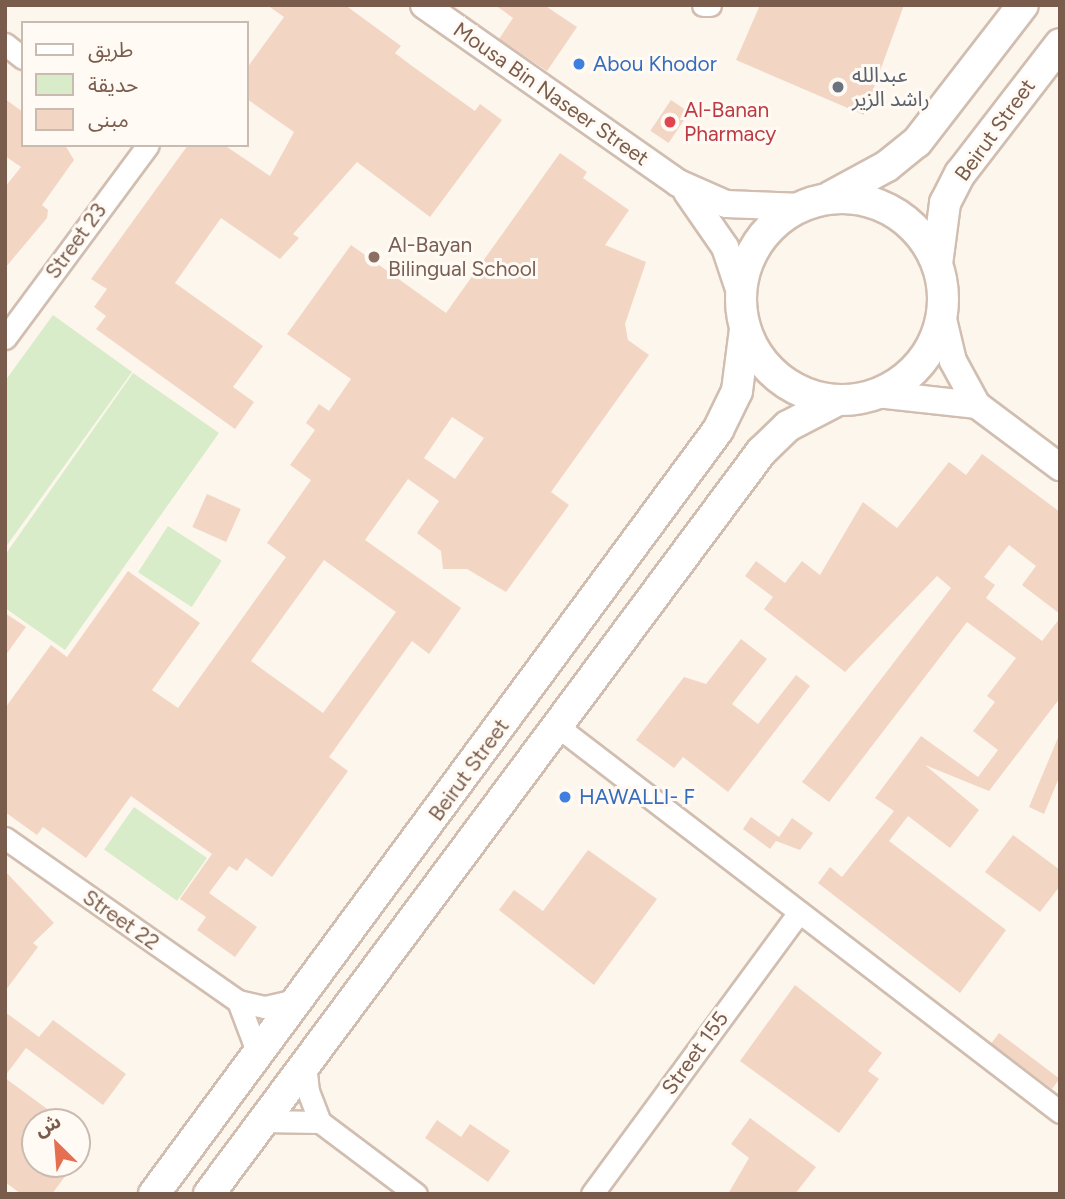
<!DOCTYPE html>
<html>
<head>
<meta charset="utf-8">
<style>
  body { margin:0 }
  #map { position:relative; width:1065px; height:1199px; overflow:hidden; background:#fdf6ec; font-family:Figtree,"Noto Sans Arabic",sans-serif }
  div>[style] { position:absolute }
  .green>* { inset:0; background:#d8ecc9; transform-origin:0 0 }
  .building>* { inset:0; background:#f3d5c3; transform-origin:0 0 }
  .roads { filter:drop-shadow(2px 0 #d1beb0) drop-shadow(-2px 0 #d1beb0) drop-shadow(0 2px #d1beb0) drop-shadow(0 -2px #d1beb0) }
  .minor>* { height:21px; margin:-10.5px; padding:0 10.5px; transform-origin:10.5px; border-radius:10.5px; background:#fff }
  .tertiary>* { height:26px; margin:-13px; padding:0 13px; transform-origin:13px; border-radius:13px; background:#fff }
  .secondary>* { height:30px; margin:-15px; padding:0 15px; transform-origin:15px; border-radius:15px; background:#fff }
  .secondary>.ring { margin:-15px; padding:0; box-sizing:content-box; background:none; border:30px solid #fff; border-radius:50% }
  .dots>* { width:19px; height:19px; translate:-50% -50%; box-sizing:border-box; border:4px solid #fffaf3; border-radius:50% }
  span { translate:-50% -50%; white-space:nowrap; text-align:center; line-height:1.15; -webkit-text-stroke:6px #fffaf3; paint-order:stroke }
  .shop-label { font-size:21px; color:#366cbe }
  .left { translate:0 -50%; text-align:left }
  .worship-label { font-size:21px; color:#5b616d }
  .street-label { font-size:21px; color:#7a5c4d }
  .health-label { font-size:21px; color:#be3a42 }
  .education-label { font-size:21px; color:#785e54 }
  .frame { position:absolute; inset:0; border:7px solid #7a5c4d; pointer-events:none }
  .legend { position:absolute; left:21px; top:21px; width:228px; height:126px; box-sizing:border-box; background:#fffaf3; border:2px solid #cabbb1; margin:0; padding:9px 12px; list-style:none; font-size:21px; color:#7a5c4d }
  .legend li { display:flex; align-items:center; gap:14px; height:35px }
  .legend b { width:35px; border:2px solid #cabbb1 }
  .north { position:absolute; left:21px; top:1108px; width:70px; height:70px; box-sizing:border-box; background:#fffaf3; border:2px solid #cabbb1; border-radius:50%; rotate:335deg; font-size:19px; font-weight:700; line-height:28px; text-align:center; color:#7a5c4d }
  .north::after { content:''; display:block; margin:auto; width:24px; height:32px; background:#e76f51; clip-path:polygon(50% 0,100% 100%,50% 72%,0 100%) }
</style>
</head>
<body>
<div id="map">
  <div class="green">
    <div style="clip-path:polygon(53px 315px,132px 372px,5px 548px,5px 381px)"></div>
    <div style="clip-path:polygon(133px 373px,219px 433px,65px 650px,5px 608px,5px 555px)"></div>
    <div style="left:168px;top:526px;width:64px;height:55px;rotate:33deg"></div>
    <div style="left:134px;top:807px;width:89px;height:52px;rotate:35deg"></div>
  </div>
  <div class="building">
    <div style="clip-path:polygon(267px 5px,345px 5px,401px 46px,395px 53px,412px 66px,475px 111px,480px 104px,502px 120px,430px 217px,357px 162px,293px 234px,299px 238px,280px 259px,221px 218px,175px 283px,263px 346px,233px 387px,254px 402px,235px 429px,96px 329px,106px 316px,94px 307px,107px 289px,91px 279px,188px 145px,224px 145px,270px 176px,294px 132px,247px 99px,247px 68px,284px 17px)"></div>
    <div style="clip-path:polygon(495px 5px,544px 5px,577px 27px,547px 71px,499px 39px,513px 18px)"></div>
    <div style="clip-path:polygon(760px 5px,904px 5px,864px 115px,736px 60px)"></div>
    <div style="clip-path:polygon(5px 99px,23px 112px,23px 145px,65px 145px,74px 160px,42px 205px,48px 210px,47px 218px,5px 268px,5px 187px,21px 167px,5px 156px)"></div>
    <div style="left:671px;top:100px;width:22px;height:37px;rotate:34deg"></div>
    <div style="clip-path:polygon(evenodd,560px 153px,587px 172px,583px 178px,629px 210px,605px 245px,646px 262px,625px 324px,628px 340px,649px 355px,551px 492px,569px 505px,506px 592px,467px 569px,443px 569px,441px 551px,417px 533px,439px 501px,408px 479px,365px 540px,461px 608px,429px 654px,412px 641px,329px 757px,348px 771px,272px 877px,246px 858px,237px 871px,229px 866px,209px 893px,257px 927px,235px 957px,197px 930px,206px 917px,180px 899px,212px 854px,131px 796px,86px 858px,43px 827px,37px 835px,5px 812px,5px 708px,51px 645px,67px 657px,128px 571px,200px 623px,152px 690px,178px 708px,286px 557px,267px 543px,311px 480px,290px 465px,315px 430px,306px 423px,319px 404px,329px 411px,351px 379px,287px 334px,351px 245px,446px 313px,560px 153px,452px 417px,484px 438px,455px 479px,424px 458px,452px 417px,560px 153px,324px 560px,396px 612px,323px 713px,251px 661px,324px 560px)"></div>
    <div style="clip-path:polygon(982px 454px,1060px 512px,1060px 614px,1022px 585px,1036px 566px,1009px 545px,984px 577px,995px 585px,986px 598px,1042px 641px,1060px 618px,1060px 698px,989px 791px,925px 765px,979px 810px,950px 848px,908px 816px,889px 841px,1006px 930px,960px 993px,818px 883px,830px 867px,842px 877px,894px 811px,875px 798px,921px 736px,978px 777px,998px 750px,973px 731px,995px 702px,987px 696px,1016px 658px,967px 622px,829px 802px,802px 782px,951px 588px,937px 576px,845px 672px,764px 609px,773px 597px,745px 576px,756px 561px,785px 583px,802px 561px,820px 575px,863px 502px,897px 528px,949px 462px,966px 475px)"></div>
    <div style="left:207px;top:494px;width:37px;height:36px;rotate:24deg"></div>
    <div style="clip-path:polygon(5px 613px,26px 627px,5px 656px)"></div>
    <div style="clip-path:polygon(741px 639px,767px 659px,732px 704px,758px 724px,796px 675px,810px 686px,728px 792px,683px 757px,674px 768px,636px 740px,684px 677px,706px 684px)"></div>
    <div style="clip-path:polygon(1060px 733px,1060px 775px,1044px 814px,1029px 807px)"></div>
    <div style="clip-path:polygon(751px 817px,779px 837px,792px 818px,813px 833px,800px 850px,776px 841px,770px 849px,743px 829px)"></div>
    <div style="clip-path:polygon(1013px 835px,1060px 870px,1060px 886px,1040px 912px,985px 872px)"></div>
    <div style="clip-path:polygon(588px 850px,657px 899px,594px 985px,499px 910px,514px 890px,543px 911px)"></div>
    <div style="clip-path:polygon(5px 871px,54px 923px,33px 943px,38px 947px,5px 991px)"></div>
    <div style="clip-path:polygon(795px 985px,882px 1053px,868px 1071px,879px 1079px,839px 1133px,740px 1061px)"></div>
    <div style="clip-path:polygon(5px 1012px,39px 1037px,53px 1020px,126px 1074px,103px 1105px,26px 1048px,5px 1076px)"></div>
    <div style="left:999px;top:1033px;width:76px;height:13px;rotate:37deg"></div>
    <div style="clip-path:polygon(5px 1078px,65px 1122px,35px 1122px,35px 1164px,74px 1164px,52px 1194px,21px 1194px,5px 1182px)"></div>
    <div style="clip-path:polygon(750px 1118px,816px 1167px,795px 1194px,728px 1194px,749px 1158px,731px 1144px)"></div>
    <div style="clip-path:polygon(437px 1120px,461px 1137px,470px 1124px,510px 1151px,488px 1182px,425px 1138px)"></div>
  </div>
  <div class="roads">
    <div class="minor">
      <div style="left:703px;top:5px;width:7px"></div>
      <div style="left:5px;top:44px;width:23px;rotate:38deg"></div>
      <div style="left:5px;top:338px;width:240px;rotate:-53.5deg"></div>
      <div style="left:557px;top:726px;width:634px;rotate:37.5deg"></div>
      <div style="left:5px;top:838px;width:284px;rotate:35deg"></div>
      <div style="left:238px;top:1001px;width:28px;rotate:13deg"></div>
      <div style="left:265px;top:1007px;width:36px;rotate:-13deg"></div>
      <div style="left:238px;top:1001px;width:57px;rotate:69.3deg"></div>
      <div style="left:305px;top:1063px;width:28px;rotate:84deg"></div>
      <div style="left:308px;top:1091px;width:33px;rotate:69deg"></div>
      <div style="left:261px;top:1121px;width:59px;rotate:1deg"></div>
      <div style="left:320px;top:1122px;width:120px;rotate:36.9deg"></div>
      <div style="left:592px;top:1194px;width:350px;rotate:-53.7deg"></div>
    </div>
    <div class="tertiary">
      <div style="left:424px;top:5px;width:310px;rotate:35deg"></div>
      <div style="left:678px;top:183px;width:52px;rotate:23.6deg"></div>
      <div style="left:726px;top:204px;width:76px;rotate:2.3deg"></div>
      <div style="left:687px;top:192px;width:67px;rotate:55.4deg"></div>
      <div style="left:725px;top:247px;width:51px;rotate:71.6deg"></div>
      <div style="left:942px;top:315px;width:47px;rotate:76.6deg"></div>
      <div style="left:953px;top:361px;width:50px;rotate:61.4deg"></div>
      <div style="left:977px;top:405px;width:104px;rotate:36.8deg"></div>
      <div style="left:877px;top:394px;width:101px;rotate:6.3deg"></div>
    </div>
    <div class="secondary">
      <div style="left:830px;top:197px;width:65px;rotate:-28.5deg"></div>
      <div style="left:887px;top:166px;width:38px;rotate:-39deg"></div>
      <div style="left:917px;top:142px;width:173px;rotate:-52.3deg"></div>
      <div class="ring" style="left:741px;top:198px;width:172px;height:172px"></div>
      <div style="left:937px;top:264px;width:62px;rotate:-82.5deg"></div>
      <div style="left:945px;top:203px;width:33px;rotate:-63deg"></div>
      <div style="left:960px;top:174px;width:164px;rotate:-52.4deg"></div>
      <div style="left:154px;top:1194px;width:950px;rotate:-53.56deg"></div>
      <div style="left:718px;top:430px;width:43px;rotate:-64deg"></div>
      <div style="left:737px;top:391px;width:63px;rotate:-82.6deg"></div>
      <div style="left:209px;top:1194px;width:925px;rotate:-53.35deg"></div>
      <div style="left:761px;top:452px;width:37px;rotate:-44deg"></div>
      <div style="left:788px;top:426px;width:56px;rotate:-27.5deg"></div>
    </div>
  </div>
  <div class="dots">
    <div style="left:579px;top:64px;background:#3f7fe0"></div>
    <div style="left:838px;top:87px;background:#6b7280"></div>
    <div style="left:670px;top:122px;background:#e0444e"></div>
    <div style="left:374px;top:257px;background:#8d6e63"></div>
    <div style="left:565px;top:797px;background:#3f7fe0"></div>
  </div>
  <div class="shop-label">
    <span class="left" style="left:593px;top:64px">Abou Khodor</span>
    <span class="left" style="left:579px;top:797px">HAWALLI- F</span>
  </div>
  <div class="worship-label">
    <span class="left" style="left:852px;top:87px">عبدالله<br>راشد الزير</span>
  </div>
  <div class="street-label">
    <span style="left:551px;top:94px;rotate:35deg">Mousa Bin Naseer Street</span>
    <span style="left:995px;top:130px;rotate:-54deg">Beirut Street</span>
    <span style="left:76px;top:241px;rotate:-54deg">Street 23</span>
    <span style="left:469px;top:770px;rotate:-54deg">Beirut Street</span>
    <span style="left:121px;top:920px;rotate:35deg">Street 22</span>
    <span style="left:695px;top:1053px;rotate:-54deg">Street 155</span>
  </div>
  <div class="health-label">
    <span class="left" style="left:684px;top:122px">Al-Banan<br>Pharmacy</span>
  </div>
  <div class="education-label">
    <span class="left" style="left:388px;top:257px">Al-Bayan<br>Bilingual School</span>
  </div>
  <div class="frame"></div>
  <ul class="legend">
  <li><b style="height:9px;background:#fff"></b>طريق</li>
  <li><b style="height:19px;background:#d8ecc9"></b>حديقة</li>
  <li><b style="height:19px;background:#f3d5c3"></b>مبنى</li>
  </ul>
  <div class="north">ش</div>
</div>
</body>
</html>
